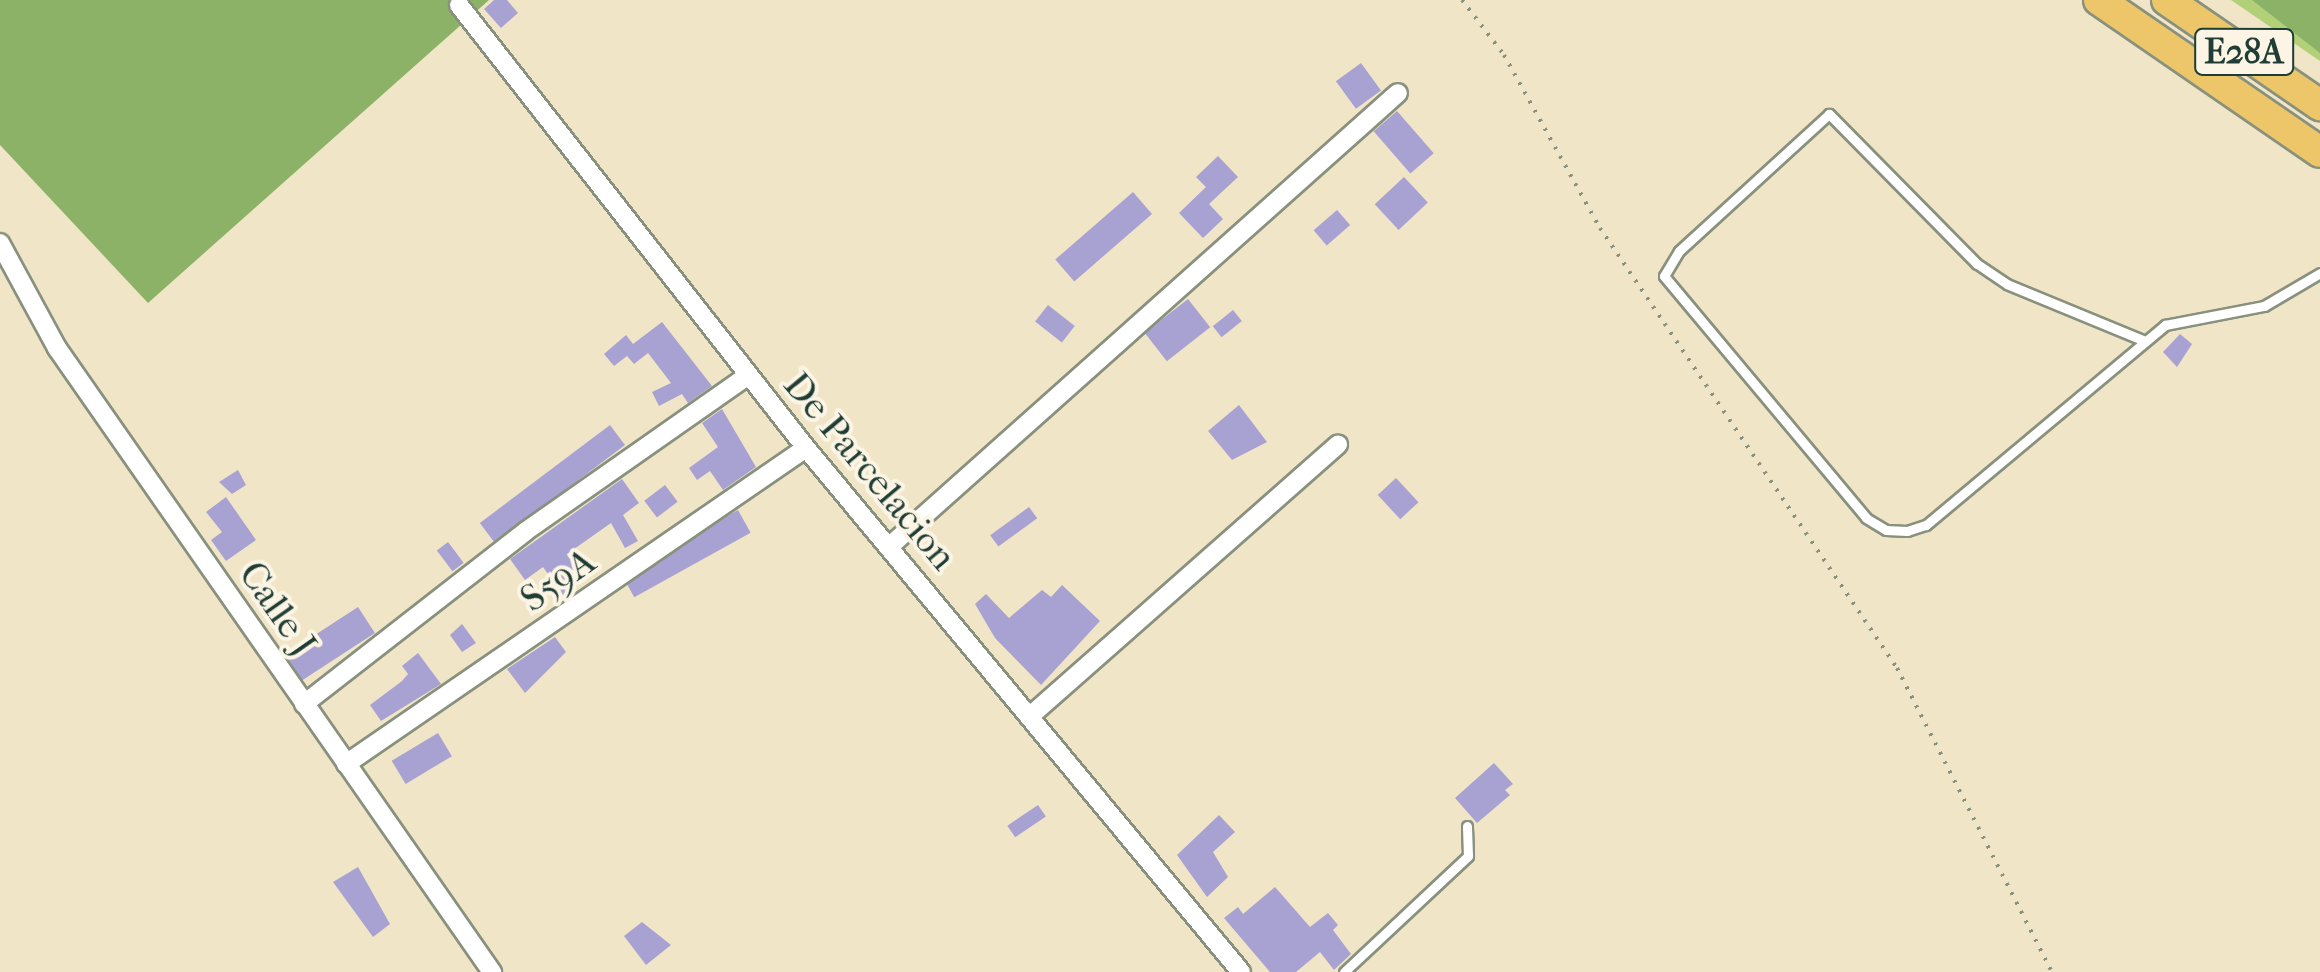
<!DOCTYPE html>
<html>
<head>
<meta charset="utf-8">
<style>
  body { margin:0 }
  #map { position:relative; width:2320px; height:972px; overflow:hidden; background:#f0e5c7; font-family:"IM FELL French Canon",serif }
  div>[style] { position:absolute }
  .green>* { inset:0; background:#b1d077 }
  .forest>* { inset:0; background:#8cb268 }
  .building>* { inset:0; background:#a8a2d3; transform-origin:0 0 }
  .path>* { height:4px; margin-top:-2px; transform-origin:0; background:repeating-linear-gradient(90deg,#88917e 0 2.5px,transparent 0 10.5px) }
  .roads { filter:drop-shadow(2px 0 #88917e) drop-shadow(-2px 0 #88917e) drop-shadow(0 2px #88917e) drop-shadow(0 -2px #88917e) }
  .service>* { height:9px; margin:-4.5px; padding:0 4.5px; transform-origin:4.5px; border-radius:4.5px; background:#fff }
  .minor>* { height:18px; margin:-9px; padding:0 9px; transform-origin:9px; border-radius:9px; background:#fff }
  .trunk>* { height:30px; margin:-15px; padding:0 15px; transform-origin:15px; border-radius:15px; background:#ecc669 }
  span { translate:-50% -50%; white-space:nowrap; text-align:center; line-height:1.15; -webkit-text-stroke:8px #fcf5e5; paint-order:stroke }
  .shield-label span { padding:2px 8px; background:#fcf5e5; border:2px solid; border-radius:8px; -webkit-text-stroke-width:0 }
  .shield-label { font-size:35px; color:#1f3d34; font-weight:700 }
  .street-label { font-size:38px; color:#1f3d34 }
</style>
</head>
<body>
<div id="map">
  <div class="green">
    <div style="clip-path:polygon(2231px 0,2320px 0,2320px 61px)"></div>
  </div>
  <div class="forest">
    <div style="clip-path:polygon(0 0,489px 0,148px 303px,0 145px)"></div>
    <div style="clip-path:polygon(2252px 0,2320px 0,2320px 53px)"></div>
  </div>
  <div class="building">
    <div style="clip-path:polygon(494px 0,507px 0,518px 13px,501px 28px,484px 9px)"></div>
    <div style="left:1361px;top:63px;width:34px;height:31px;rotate:54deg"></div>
    <div style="left:1397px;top:111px;width:56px;height:31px;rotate:49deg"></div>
    <div style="clip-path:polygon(1218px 156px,1238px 177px,1209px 204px,1223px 219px,1203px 238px,1179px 213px,1206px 187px,1196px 177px)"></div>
    <div style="left:1404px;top:177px;width:35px;height:40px;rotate:47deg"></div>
    <div style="left:1133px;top:192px;width:29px;height:103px;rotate:49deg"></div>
    <div style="left:1337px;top:210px;width:20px;height:31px;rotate:49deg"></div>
    <div style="left:1188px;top:299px;width:36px;height:55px;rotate:52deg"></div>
    <div style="left:1048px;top:305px;width:34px;height:21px;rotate:38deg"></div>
    <div style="left:1233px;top:310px;width:14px;height:26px;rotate:51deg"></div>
    <div style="clip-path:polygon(662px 322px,712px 386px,688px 403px,682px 394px,659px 406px,652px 392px,671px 383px,648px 353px,634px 364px,627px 356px,614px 366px,604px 354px,626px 335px,633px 344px)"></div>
    <div style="clip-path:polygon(2180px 334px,2192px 344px,2177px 367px,2163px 352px)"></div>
    <div style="clip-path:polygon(1239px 405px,1267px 442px,1232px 460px,1208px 431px)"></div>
    <div style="clip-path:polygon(722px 409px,756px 467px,723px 490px,710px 471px,697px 480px,689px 468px,718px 447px,702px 423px)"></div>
    <div style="left:610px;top:425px;width:25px;height:163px;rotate:53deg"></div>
    <div style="clip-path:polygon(238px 470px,246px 485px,232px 494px,219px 482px)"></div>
    <div style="left:1396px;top:478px;width:33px;height:25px;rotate:47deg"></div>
    <div style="clip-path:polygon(622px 479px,639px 503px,623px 515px,638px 541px,625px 548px,611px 523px,567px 554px,585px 580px,563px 595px,543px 567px,525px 580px,510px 559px)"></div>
    <div style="left:665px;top:485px;width:21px;height:26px;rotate:53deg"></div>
    <div style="clip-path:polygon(226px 497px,256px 540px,226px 561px,211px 540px,222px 532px,206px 512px)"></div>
    <div style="left:1029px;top:507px;width:14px;height:48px;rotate:54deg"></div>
    <div style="left:738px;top:510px;width:26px;height:133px;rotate:61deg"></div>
    <div style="left:448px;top:542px;width:26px;height:14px;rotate:53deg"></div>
    <div style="clip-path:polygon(1062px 585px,1100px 621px,1041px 685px,995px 638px,975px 604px,986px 594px,1009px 618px,1042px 590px,1051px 597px)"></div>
    <div style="left:358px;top:607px;width:31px;height:87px;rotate:57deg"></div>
    <div style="clip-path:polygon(462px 624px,476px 643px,462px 652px,450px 635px)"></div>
    <div style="clip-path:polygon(555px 637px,566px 652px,525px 693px,507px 669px)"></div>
    <div style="clip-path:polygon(418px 653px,441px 684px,381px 721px,370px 705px,402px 681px,408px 674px,402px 666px)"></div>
    <div style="left:438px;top:733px;width:27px;height:54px;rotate:59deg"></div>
    <div style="clip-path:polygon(1494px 763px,1513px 784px,1505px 790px,1510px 795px,1477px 823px,1455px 798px)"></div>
    <div style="left:1038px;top:805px;width:14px;height:37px;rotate:56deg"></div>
    <div style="clip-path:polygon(1219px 815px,1235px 832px,1213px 852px,1228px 877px,1207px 897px,1177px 855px)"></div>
    <div style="clip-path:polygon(358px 867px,390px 924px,373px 937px,333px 882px)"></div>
    <div style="clip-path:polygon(1275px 887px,1310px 927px,1328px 913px,1338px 925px,1333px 930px,1351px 954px,1334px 970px,1320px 952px,1296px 972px,1270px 972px,1224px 918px,1238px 907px,1243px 914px)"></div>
    <div style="clip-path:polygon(642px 922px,671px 945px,646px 965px,624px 936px)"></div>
  </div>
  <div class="path">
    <div style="left:1462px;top:0;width:69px;rotate:52.6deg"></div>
    <div style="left:1504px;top:55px;width:198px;rotate:61deg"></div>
    <div style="left:1600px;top:228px;width:531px;rotate:55.98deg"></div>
    <div style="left:1897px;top:668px;width:341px;rotate:63deg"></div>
  </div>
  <div class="roads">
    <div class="service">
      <div style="left:2145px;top:341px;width:149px;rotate:-157.6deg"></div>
      <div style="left:2007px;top:284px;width:36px;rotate:-146deg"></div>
      <div style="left:1977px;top:264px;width:211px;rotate:-134.6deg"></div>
      <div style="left:1829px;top:114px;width:203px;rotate:137.6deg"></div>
      <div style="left:1679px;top:251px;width:29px;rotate:121deg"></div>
      <div style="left:1664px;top:276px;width:315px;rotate:50.1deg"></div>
      <div style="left:1866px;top:518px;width:23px;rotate:31deg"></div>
      <div style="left:1886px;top:530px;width:21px;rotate:3deg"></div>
      <div style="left:1907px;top:531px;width:20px;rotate:-18deg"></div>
      <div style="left:1926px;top:525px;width:312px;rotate:-39.9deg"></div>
      <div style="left:2165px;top:325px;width:101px;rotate:-10.9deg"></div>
      <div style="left:2264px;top:306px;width:65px;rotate:-30.5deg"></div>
      <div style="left:1344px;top:972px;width:170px;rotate:-43.1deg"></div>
      <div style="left:1468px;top:856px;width:30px;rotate:-92deg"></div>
    </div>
    <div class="minor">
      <div style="left:459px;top:5px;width:563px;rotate:51.93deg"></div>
      <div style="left:806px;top:448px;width:681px;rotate:50.3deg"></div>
      <div style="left:0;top:243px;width:119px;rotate:61.5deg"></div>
      <div style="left:57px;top:348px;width:761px;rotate:55.12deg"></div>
      <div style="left:891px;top:545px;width:679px;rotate:-41.72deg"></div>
      <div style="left:304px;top:704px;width:281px;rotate:-37.9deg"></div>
      <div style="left:526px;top:531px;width:272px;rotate:-35deg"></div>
      <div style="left:1029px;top:717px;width:412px;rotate:-41.4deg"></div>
      <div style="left:346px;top:764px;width:558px;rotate:-34.49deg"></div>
    </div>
    <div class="trunk">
      <div style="left:2099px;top:0;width:268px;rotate:34.5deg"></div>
      <div style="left:2167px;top:0;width:186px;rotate:34.5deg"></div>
    </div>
  </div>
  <div class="shield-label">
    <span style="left:2244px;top:52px">E28A</span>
  </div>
  <div class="street-label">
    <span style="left:870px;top:471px;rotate:50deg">De Parcelacion</span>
    <span style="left:558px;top:580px;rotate:-35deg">S59A</span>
    <span style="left:278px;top:609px;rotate:55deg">Calle J</span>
  </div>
</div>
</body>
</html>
